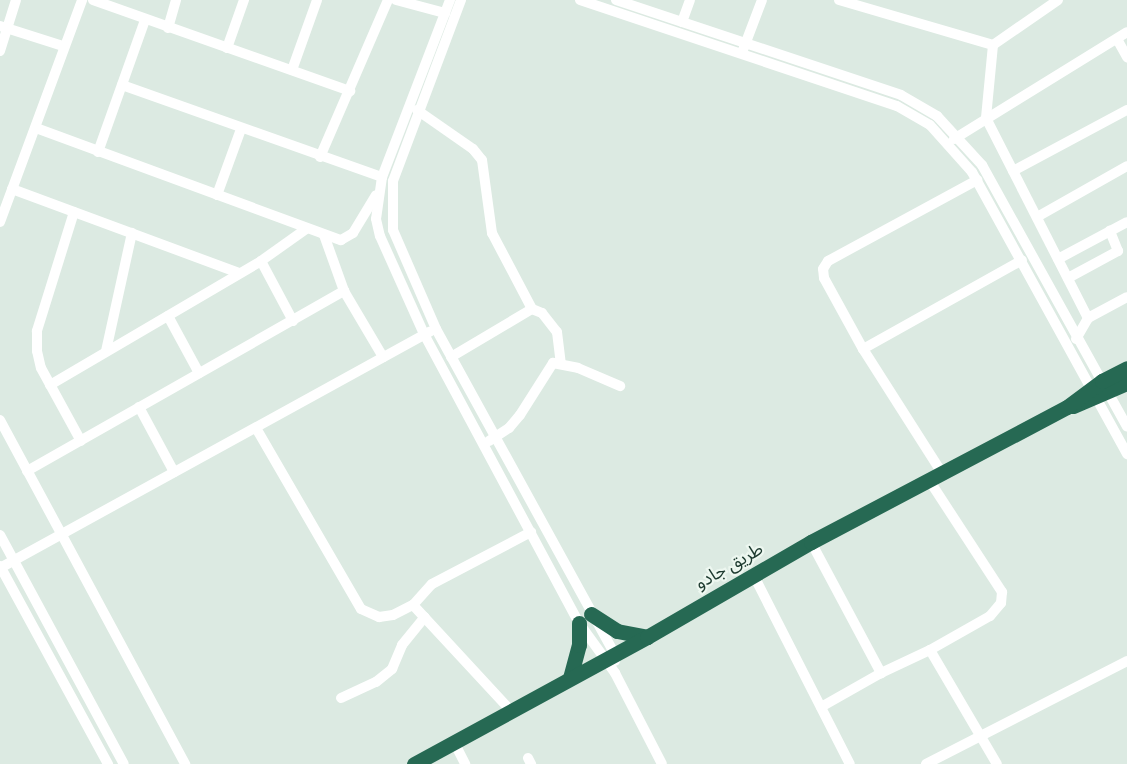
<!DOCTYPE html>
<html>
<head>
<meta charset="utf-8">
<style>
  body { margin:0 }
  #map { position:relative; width:1127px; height:764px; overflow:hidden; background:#dceae2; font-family:"Titillium Web","Noto Sans Arabic",sans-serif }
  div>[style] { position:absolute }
  .minor>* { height:10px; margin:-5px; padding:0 5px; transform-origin:5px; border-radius:5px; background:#fff }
  .highway>* { height:15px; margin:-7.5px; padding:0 7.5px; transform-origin:7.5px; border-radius:7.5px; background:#266953 }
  span { translate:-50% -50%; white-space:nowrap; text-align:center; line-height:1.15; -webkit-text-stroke:4.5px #edf7f0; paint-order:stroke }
  .street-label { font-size:18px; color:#1d3a2f }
</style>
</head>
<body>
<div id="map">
  <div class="minor">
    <div style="left:93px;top:0;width:273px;rotate:19.5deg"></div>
    <div style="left:396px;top:0;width:51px;rotate:14.9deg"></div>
    <div style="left:450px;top:0;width:190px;rotate:111deg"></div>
    <div style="left:382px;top:177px;width:42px;rotate:98.1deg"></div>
    <div style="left:376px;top:219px;width:17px;rotate:77deg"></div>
    <div style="left:380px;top:236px;width:107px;rotate:65.8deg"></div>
    <div style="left:424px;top:334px;width:328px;rotate:61.8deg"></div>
    <div style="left:579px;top:623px;width:62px;rotate:54.2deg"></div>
    <div style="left:615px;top:673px;width:102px;rotate:62.7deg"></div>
    <div style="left:461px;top:0;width:193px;rotate:110.6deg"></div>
    <div style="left:393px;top:181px;width:49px;rotate:90deg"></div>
    <div style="left:393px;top:230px;width:108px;rotate:66.5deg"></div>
    <div style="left:436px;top:329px;width:371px;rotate:61.2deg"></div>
    <div style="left:615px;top:654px;width:7px;rotate:90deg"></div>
    <div style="left:580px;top:0;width:334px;rotate:18.5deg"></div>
    <div style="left:897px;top:106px;width:38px;rotate:30deg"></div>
    <div style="left:930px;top:125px;width:63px;rotate:48.2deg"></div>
    <div style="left:972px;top:172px;width:322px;rotate:61.2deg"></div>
    <div style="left:616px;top:0;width:300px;rotate:18.4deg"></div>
    <div style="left:901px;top:95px;width:42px;rotate:30.3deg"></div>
    <div style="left:937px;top:116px;width:67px;rotate:47.4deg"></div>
    <div style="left:982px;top:165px;width:299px;rotate:61deg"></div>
    <div style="left:839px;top:0;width:160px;rotate:16.3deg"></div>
    <div style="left:993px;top:45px;width:73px;rotate:95.5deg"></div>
    <div style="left:986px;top:118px;width:225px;rotate:63deg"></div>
    <div style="left:682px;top:22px;width:23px;rotate:-70deg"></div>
    <div style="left:0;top:26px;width:66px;rotate:17.6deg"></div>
    <div style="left:168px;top:28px;width:29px;rotate:-74deg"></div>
    <div style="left:1117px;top:39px;width:21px;rotate:61deg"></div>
    <div style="left:993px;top:45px;width:79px;rotate:-34.7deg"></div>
    <div style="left:227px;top:48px;width:51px;rotate:-70.5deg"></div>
    <div style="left:743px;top:50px;width:53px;rotate:-69.2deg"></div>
    <div style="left:0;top:51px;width:53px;rotate:-72.6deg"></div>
    <div style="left:292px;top:70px;width:74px;rotate:-70.3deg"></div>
    <div style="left:122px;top:85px;width:276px;rotate:19.5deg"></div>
    <div style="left:417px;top:110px;width:68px;rotate:34.9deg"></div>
    <div style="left:473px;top:149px;width:14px;rotate:51deg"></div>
    <div style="left:482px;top:160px;width:74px;rotate:82.2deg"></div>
    <div style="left:492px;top:233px;width:86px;rotate:62.2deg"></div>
    <div style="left:532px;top:309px;width:11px;rotate:22deg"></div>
    <div style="left:542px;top:313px;width:24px;rotate:52deg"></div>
    <div style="left:557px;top:332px;width:31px;rotate:83deg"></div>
    <div style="left:36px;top:128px;width:325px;rotate:20.2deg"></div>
    <div style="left:341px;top:240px;width:14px;rotate:-30deg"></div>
    <div style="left:353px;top:233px;width:44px;rotate:-58.8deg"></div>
    <div style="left:954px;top:139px;width:203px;rotate:-31.7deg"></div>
    <div style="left:98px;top:152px;width:140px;rotate:-70.4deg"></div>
    <div style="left:320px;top:157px;width:171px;rotate:-66.6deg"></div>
    <div style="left:1013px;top:171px;width:129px;rotate:-28.2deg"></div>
    <div style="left:12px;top:189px;width:242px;rotate:20.3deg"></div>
    <div style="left:217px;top:195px;width:70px;rotate:-70deg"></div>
    <div style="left:74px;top:212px;width:125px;rotate:107.3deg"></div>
    <div style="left:37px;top:331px;width:20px;rotate:90deg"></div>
    <div style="left:37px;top:351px;width:17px;rotate:77deg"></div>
    <div style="left:41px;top:368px;width:83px;rotate:61.3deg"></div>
    <div style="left:1037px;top:217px;width:103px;rotate:-29.5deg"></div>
    <div style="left:0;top:222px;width:237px;rotate:-69.7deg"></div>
    <div style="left:324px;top:235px;width:59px;rotate:70.3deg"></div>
    <div style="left:344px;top:291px;width:77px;rotate:59.4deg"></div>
    <div style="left:1058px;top:259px;width:78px;rotate:-28.2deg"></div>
    <div style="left:261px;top:261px;width:68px;rotate:61.9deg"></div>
    <div style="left:1068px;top:278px;width:57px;rotate:-28.4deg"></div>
    <div style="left:1118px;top:251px;width:22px;rotate:-112deg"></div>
    <div style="left:168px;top:316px;width:65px;rotate:61.5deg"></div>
    <div style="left:1076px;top:339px;width:24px;rotate:-60deg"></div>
    <div style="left:1088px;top:318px;width:44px;rotate:-28.3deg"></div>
    <div style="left:863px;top:349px;width:182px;rotate:-29.2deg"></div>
    <div style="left:106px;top:351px;width:121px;rotate:-77.6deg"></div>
    <div style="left:451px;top:357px;width:94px;rotate:-30.7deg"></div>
    <div style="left:50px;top:385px;width:245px;rotate:-30.4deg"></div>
    <div style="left:261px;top:261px;width:55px;rotate:-35.4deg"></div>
    <div style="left:139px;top:407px;width:74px;rotate:61.7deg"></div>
    <div style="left:0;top:420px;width:391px;rotate:61.7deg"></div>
    <div style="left:256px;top:428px;width:209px;rotate:59.9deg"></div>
    <div style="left:361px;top:609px;width:20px;rotate:24deg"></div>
    <div style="left:379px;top:617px;width:14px;rotate:-8deg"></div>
    <div style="left:393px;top:615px;width:22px;rotate:-27deg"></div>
    <div style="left:413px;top:605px;width:144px;rotate:47.2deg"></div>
    <div style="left:489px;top:441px;width:24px;rotate:-33deg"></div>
    <div style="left:509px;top:428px;width:17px;rotate:-50deg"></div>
    <div style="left:520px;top:415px;width:62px;rotate:-57.6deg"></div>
    <div style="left:553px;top:363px;width:25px;rotate:11deg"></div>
    <div style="left:578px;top:368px;width:46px;rotate:23.2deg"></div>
    <div style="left:27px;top:471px;width:365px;rotate:-29.6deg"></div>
    <div style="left:942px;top:473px;width:147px;rotate:-122.5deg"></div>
    <div style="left:863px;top:349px;width:81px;rotate:-118.8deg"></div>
    <div style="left:824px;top:278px;width:9px;rotate:-96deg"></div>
    <div style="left:823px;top:269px;width:9px;rotate:-58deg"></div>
    <div style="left:828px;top:261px;width:170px;rotate:-28.5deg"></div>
    <div style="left:929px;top:480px;width:134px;rotate:56.9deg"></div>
    <div style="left:1002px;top:592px;width:11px;rotate:95deg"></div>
    <div style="left:1001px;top:603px;width:17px;rotate:130deg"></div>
    <div style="left:990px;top:616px;width:69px;rotate:150.5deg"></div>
    <div style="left:0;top:535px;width:260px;rotate:61.6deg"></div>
    <div style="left:811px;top:542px;width:149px;rotate:61.9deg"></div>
    <div style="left:881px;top:673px;width:54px;rotate:-25.1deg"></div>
    <div style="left:930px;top:650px;width:132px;rotate:59.6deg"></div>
    <div style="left:0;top:566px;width:226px;rotate:61.4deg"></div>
    <div style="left:0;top:568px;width:491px;rotate:-28.8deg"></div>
    <div style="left:753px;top:574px;width:213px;rotate:63deg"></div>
    <div style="left:413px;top:605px;width:28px;rotate:-48deg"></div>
    <div style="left:432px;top:584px;width:112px;rotate:-27.7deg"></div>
    <div style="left:341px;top:698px;width:38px;rotate:-25deg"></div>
    <div style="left:376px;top:682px;width:21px;rotate:-39deg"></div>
    <div style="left:392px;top:669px;width:26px;rotate:-67deg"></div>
    <div style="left:402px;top:645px;width:36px;rotate:-51deg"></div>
    <div style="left:821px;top:707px;width:69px;rotate:-29.5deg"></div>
    <div style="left:454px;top:742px;width:25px;rotate:63deg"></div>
    <div style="left:528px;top:758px;width:7px;rotate:63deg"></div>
    <div style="left:926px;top:764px;width:226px;rotate:-27.1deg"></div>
  </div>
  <div class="highway">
    <div style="left:1073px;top:406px;width:59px;rotate:-23.1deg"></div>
    <div style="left:591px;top:614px;width:31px;rotate:33deg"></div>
    <div style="left:617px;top:631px;width:31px;rotate:11deg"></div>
    <div style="left:570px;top:678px;width:34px;rotate:-75deg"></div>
    <div style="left:579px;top:645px;width:22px;rotate:-90deg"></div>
    <div style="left:414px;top:764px;width:265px;rotate:-28.6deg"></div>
    <div style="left:647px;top:637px;width:190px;rotate:-30.1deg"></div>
    <div style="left:811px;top:542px;width:289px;rotate:-27.8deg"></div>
    <div style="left:1067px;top:407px;width:44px;rotate:-36.6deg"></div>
    <div style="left:1102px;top:381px;width:28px;rotate:-27deg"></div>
  </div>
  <div class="street-label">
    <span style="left:729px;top:566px;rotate:-30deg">طريق جادو</span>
  </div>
</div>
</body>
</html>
